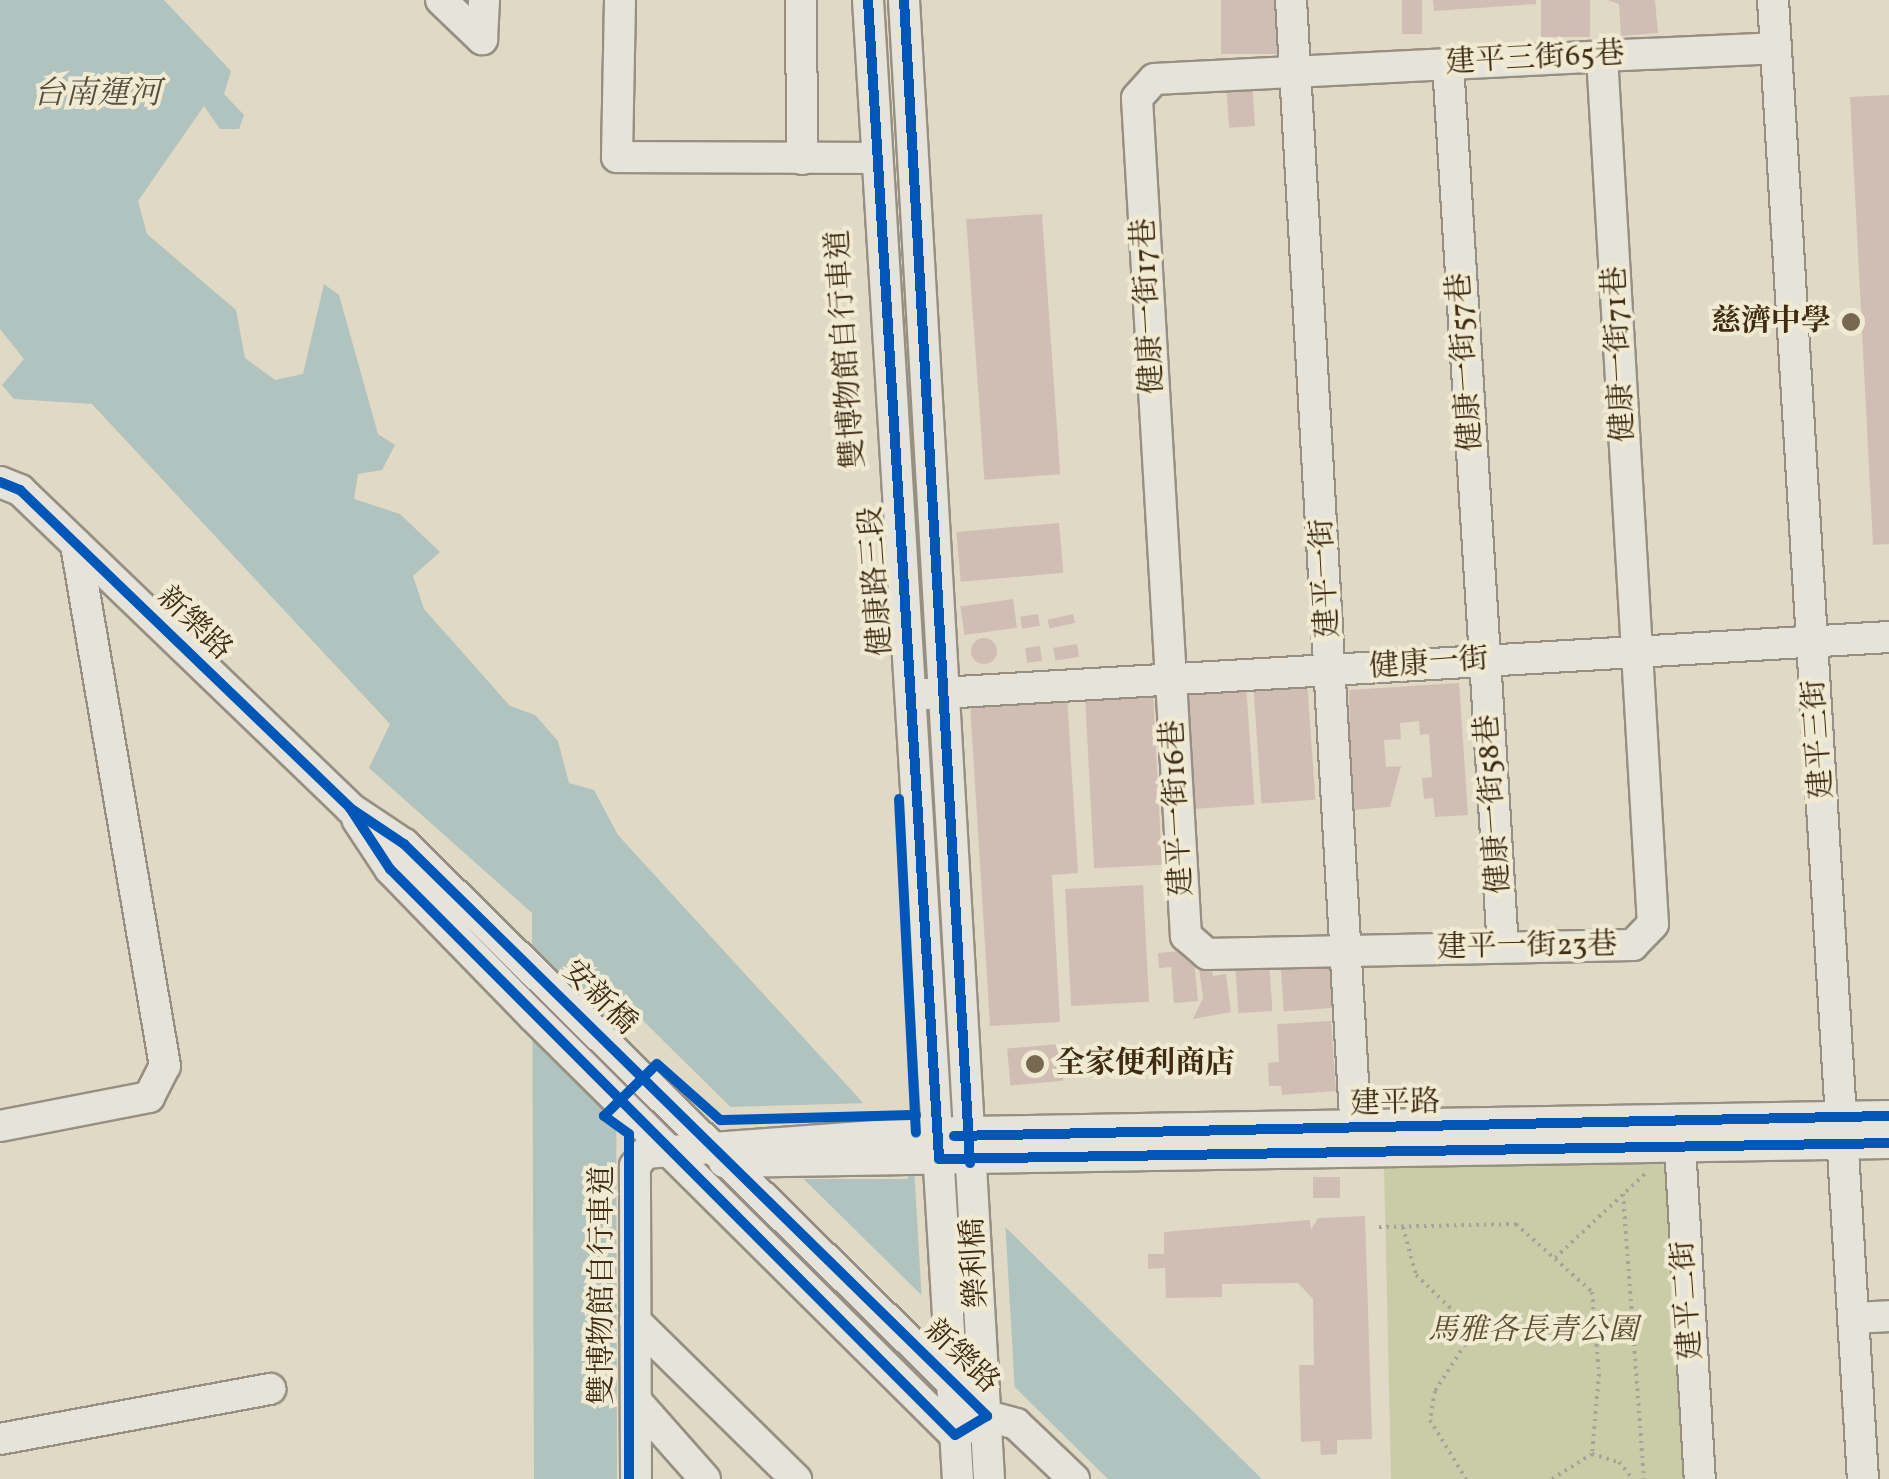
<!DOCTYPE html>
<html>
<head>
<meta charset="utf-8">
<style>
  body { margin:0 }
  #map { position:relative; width:1889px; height:1479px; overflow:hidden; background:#e0d9c6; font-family:Vollkorn,"Noto Serif TC",serif }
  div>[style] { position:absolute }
  .green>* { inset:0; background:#cacca8 }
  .water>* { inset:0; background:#b0c3be }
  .pier>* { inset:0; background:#e0d9c6 }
  .building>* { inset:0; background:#d0beb4; transform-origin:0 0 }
  .round { border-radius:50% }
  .path>* { height:4px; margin-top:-2px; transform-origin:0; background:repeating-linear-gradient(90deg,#a8a399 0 2.5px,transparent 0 7.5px) }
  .roads { filter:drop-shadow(2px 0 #979082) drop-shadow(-2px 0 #979082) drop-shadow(0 2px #979082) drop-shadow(0 -2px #979082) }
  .minor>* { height:30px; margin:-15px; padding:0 15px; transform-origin:15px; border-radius:15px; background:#e6e3da }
  .cycleway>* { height:10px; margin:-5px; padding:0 5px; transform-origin:5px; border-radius:5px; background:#0057b8 }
  .dots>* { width:28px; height:28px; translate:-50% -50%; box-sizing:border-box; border:5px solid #f1ead3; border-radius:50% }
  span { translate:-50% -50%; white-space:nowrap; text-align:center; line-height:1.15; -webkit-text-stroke:8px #f1ead3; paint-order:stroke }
  .street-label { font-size:30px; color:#3e2b13 }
  .poi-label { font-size:30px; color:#3e2b13; font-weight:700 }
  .right { translate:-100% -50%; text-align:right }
  .left { translate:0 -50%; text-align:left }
  .park-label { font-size:30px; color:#5c5032; font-style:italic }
  .water-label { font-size:32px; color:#554f3d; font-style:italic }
</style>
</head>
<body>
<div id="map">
  <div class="green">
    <div style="clip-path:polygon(1656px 1159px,1668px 1169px,1687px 1479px,1391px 1479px,1384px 1167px)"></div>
  </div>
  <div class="water">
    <div style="clip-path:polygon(0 0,164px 0,231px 71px,224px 94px,244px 115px,239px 129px,220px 129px,204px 106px,138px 201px,147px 234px,236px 310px,245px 358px,275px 380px,303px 374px,324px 284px,339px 295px,378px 434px,395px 445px,382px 470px,358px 474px,354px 499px,400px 514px,440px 552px,413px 576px,424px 609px,510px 706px,535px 715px,558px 741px,569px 783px,594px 790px,618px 835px,918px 1163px,995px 1217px,1262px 1479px,1108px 1479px,616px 994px,617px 1479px,534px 1479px,532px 913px,369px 768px,390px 724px,92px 404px,14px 399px,2px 385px,24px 359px,0 329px)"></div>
  </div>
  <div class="pier">
    <div style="clip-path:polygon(869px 1103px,906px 1143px,908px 1179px,799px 1179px,728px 1107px)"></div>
    <div style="clip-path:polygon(913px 1150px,1005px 1219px,1015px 1393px,922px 1304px)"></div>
  </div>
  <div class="building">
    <div style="left:1221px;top:0;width:58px;height:54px"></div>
    <div style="left:1402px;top:0;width:20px;height:34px"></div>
    <div style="clip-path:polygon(1433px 0,1536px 0,1536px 4px,1434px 11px)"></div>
    <div style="left:1541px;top:0;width:49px;height:37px"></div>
    <div style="clip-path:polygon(1608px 0,1655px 0,1658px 33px,1621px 36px,1619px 4px)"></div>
    <div style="left:1252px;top:82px;width:44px;height:26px;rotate:86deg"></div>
    <div style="clip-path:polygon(1889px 95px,1889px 544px,1873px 545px,1850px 97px)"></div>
    <div style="left:1042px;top:214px;width:261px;height:76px;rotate:86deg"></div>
    <div style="left:1059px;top:523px;width:50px;height:103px;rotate:85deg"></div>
    <div style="left:1013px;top:599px;width:29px;height:53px;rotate:82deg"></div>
    <div style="left:1038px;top:614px;width:12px;height:18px;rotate:81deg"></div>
    <div style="left:1073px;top:614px;width:9px;height:26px;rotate:77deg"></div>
    <div class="round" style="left:971px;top:638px;width:26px;height:26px"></div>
    <div style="left:1077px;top:644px;width:13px;height:24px;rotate:81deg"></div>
    <div style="left:1040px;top:646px;width:15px;height:15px;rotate:82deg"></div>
    <div style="left:1307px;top:680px;width:120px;height:54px;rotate:86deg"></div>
    <div style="clip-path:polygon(1459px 683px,1468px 815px,1435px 817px,1433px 798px,1424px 799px,1422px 778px,1432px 777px,1429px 734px,1420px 735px,1419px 721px,1400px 723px,1401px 739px,1384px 740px,1386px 767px,1401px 766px,1390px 807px,1351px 810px,1349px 690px)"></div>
    <div style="left:1246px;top:684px;width:121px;height:61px;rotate:86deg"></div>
    <div style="left:1153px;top:693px;width:172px;height:68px;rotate:87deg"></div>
    <div style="clip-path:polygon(1067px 697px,1078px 873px,1052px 875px,1060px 1022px,990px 1026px,970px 703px)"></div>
    <div style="left:1143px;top:885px;width:117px;height:78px;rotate:87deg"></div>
    <div style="clip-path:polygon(1193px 950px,1198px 1001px,1174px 1003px,1171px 967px,1159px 968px,1158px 953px)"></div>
    <div style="left:1331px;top:956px;width:52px;height:51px;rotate:86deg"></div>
    <div style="left:1269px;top:962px;width:49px;height:34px;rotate:86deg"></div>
    <div style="clip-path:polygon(1212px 967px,1213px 976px,1226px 974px,1231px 1012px,1193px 1019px,1203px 998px,1199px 969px)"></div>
    <div style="clip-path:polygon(1331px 1021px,1336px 1091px,1282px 1095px,1281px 1086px,1269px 1086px,1268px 1063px,1279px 1062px,1277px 1024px)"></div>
    <div style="left:1060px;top:1044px;width:37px;height:53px;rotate:85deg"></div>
    <div style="left:1313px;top:1177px;width:27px;height:21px"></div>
    <div style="clip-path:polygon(1365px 1216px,1372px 1439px,1337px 1440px,1337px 1454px,1321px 1455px,1320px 1441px,1301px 1442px,1299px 1365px,1314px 1365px,1313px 1299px,1298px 1283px,1222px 1284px,1222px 1297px,1166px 1298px,1165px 1268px,1148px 1269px,1148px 1254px,1164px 1254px,1164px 1232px,1310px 1220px,1311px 1230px,1318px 1218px)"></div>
  </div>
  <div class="path">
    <div style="left:1623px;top:1194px;width:286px;rotate:85.8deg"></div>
    <div style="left:1379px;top:1227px;width:137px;rotate:-1.3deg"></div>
    <div style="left:1516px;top:1224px;width:102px;rotate:41.8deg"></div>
    <div style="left:1592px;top:1292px;width:82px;rotate:85.1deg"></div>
    <div style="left:1599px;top:1374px;width:80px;rotate:95deg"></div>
    <div style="left:1403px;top:1227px;width:50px;rotate:74.8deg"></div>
    <div style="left:1416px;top:1275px;width:69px;rotate:43.8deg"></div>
    <div style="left:1466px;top:1323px;width:15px;rotate:79deg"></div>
    <div style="left:1469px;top:1338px;width:63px;rotate:122.7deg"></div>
    <div style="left:1435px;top:1391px;width:29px;rotate:100deg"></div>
    <div style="left:1430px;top:1420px;width:69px;rotate:58.6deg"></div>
    <div style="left:1555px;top:1258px;width:126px;rotate:-43.1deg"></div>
    <div style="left:1552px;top:1479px;width:47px;rotate:-32deg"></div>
    <div style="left:1592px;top:1454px;width:28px;rotate:17deg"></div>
    <div style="left:1619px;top:1462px;width:22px;rotate:51deg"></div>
  </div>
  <div class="roads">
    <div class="minor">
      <div style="left:441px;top:0;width:57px;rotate:43.6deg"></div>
      <div style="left:620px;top:0;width:157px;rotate:91.1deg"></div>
      <div style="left:617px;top:157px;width:254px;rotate:0.2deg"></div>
      <div style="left:801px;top:0;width:159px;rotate:89.6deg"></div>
      <div style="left:868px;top:0;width:1482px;rotate:86.52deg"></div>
      <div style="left:904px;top:0;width:1481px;rotate:86.71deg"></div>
      <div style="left:1291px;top:0;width:1152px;rotate:86.72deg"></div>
      <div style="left:1773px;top:0;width:1482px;rotate:86.52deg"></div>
      <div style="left:482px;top:39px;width:39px;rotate:-87deg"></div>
      <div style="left:1602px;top:56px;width:869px;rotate:86.64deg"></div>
      <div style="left:1653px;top:924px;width:29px;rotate:134deg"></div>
      <div style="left:1633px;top:945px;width:426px;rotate:178.8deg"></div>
      <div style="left:1207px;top:954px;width:28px;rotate:-139deg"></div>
      <div style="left:1186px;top:936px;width:839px;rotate:-93.35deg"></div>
      <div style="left:1137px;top:98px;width:25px;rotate:-48deg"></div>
      <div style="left:1154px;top:79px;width:449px;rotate:-2.9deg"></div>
      <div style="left:1602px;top:56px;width:173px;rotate:-2.6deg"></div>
      <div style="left:1448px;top:64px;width:885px;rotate:86.44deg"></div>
      <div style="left:0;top:482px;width:22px;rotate:22deg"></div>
      <div style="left:20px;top:490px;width:458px;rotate:43.9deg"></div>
      <div style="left:350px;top:808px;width:65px;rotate:33.7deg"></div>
      <div style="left:404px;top:844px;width:769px;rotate:44.53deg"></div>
      <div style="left:952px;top:1383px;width:48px;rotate:43.3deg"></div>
      <div style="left:987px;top:1416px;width:30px;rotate:15deg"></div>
      <div style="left:1016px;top:1424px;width:80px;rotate:43.5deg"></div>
      <div style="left:924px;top:694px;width:967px;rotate:-3.38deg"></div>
      <div style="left:357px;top:819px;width:60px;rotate:56.6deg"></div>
      <div style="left:390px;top:869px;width:205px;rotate:45.8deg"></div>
      <div style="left:533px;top:1016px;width:595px;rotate:44.8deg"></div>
      <div style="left:955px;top:1435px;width:9px;rotate:-32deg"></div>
      <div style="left:0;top:1126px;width:152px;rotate:-11deg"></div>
      <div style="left:149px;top:1097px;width:35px;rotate:-63deg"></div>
      <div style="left:165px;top:1066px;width:529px;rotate:-99.69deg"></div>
      <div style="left:1679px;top:1129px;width:351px;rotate:86.6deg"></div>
      <div style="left:724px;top:1162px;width:1165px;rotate:-0.93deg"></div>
      <div style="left:1854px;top:1318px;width:35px;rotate:-3deg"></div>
      <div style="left:635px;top:1321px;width:226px;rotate:44.5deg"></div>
      <div style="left:636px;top:1401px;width:104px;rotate:48.5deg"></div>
      <div style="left:0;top:1439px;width:275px;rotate:-10.5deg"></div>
      <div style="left:636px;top:1479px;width:313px;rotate:-90.2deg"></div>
      <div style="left:635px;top:1166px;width:16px;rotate:-52deg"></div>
      <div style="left:645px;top:1153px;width:272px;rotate:-4.2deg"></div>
      <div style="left:916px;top:1133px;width:973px;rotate:-1deg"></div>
    </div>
  </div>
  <div class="cycleway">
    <div style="left:868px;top:0;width:1161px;rotate:86.49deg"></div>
    <div style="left:939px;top:1159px;width:950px;rotate:-0.96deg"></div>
    <div style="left:904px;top:0;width:1165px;rotate:86.75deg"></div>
    <div style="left:0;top:482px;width:22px;rotate:22deg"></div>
    <div style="left:20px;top:490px;width:458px;rotate:43.9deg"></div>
    <div style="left:350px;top:808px;width:65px;rotate:33.7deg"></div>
    <div style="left:404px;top:844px;width:817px;rotate:44.45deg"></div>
    <div style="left:987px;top:1416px;width:37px;rotate:149deg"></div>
    <div style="left:955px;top:1435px;width:800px;rotate:-134.95deg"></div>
    <div style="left:390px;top:869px;width:73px;rotate:-123.3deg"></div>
    <div style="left:899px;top:799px;width:334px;rotate:87.1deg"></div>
    <div style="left:954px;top:1136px;width:935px;rotate:-1.23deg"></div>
    <div style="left:629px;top:1479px;width:345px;rotate:-90deg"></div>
    <div style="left:629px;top:1134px;width:31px;rotate:-144deg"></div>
    <div style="left:604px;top:1116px;width:74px;rotate:-44.5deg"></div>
    <div style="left:657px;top:1064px;width:84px;rotate:41.6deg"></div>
    <div style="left:720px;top:1120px;width:196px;rotate:-1.5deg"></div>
  </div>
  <div class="dots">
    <div style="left:1851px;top:322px;background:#776852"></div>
    <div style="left:1035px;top:1064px;background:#776852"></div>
  </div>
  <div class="street-label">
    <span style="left:1535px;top:59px;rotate:-3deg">建平三街65巷</span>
    <span style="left:1149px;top:306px;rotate:-93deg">健康一街17巷</span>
    <span style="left:847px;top:349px;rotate:-94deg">雙博物館自行車道</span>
    <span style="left:1620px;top:354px;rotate:-93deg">健康一街71巷</span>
    <span style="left:1466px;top:362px;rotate:-94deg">健康一街57巷</span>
    <span style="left:1326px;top:578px;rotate:-93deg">建平一街</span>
    <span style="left:877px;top:581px;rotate:-94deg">健康路三段</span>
    <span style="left:194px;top:624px;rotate:44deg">新樂路</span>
    <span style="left:1429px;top:664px;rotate:-4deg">健康一街</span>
    <span style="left:1819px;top:739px;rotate:-94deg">建平三街</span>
    <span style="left:1494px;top:804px;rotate:-94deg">健康一街58巷</span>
    <span style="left:1178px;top:808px;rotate:-93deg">建平一街16巷</span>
    <span style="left:1527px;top:947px;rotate:-1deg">建平一街23巷</span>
    <span style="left:599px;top:998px;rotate:45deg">安新橋</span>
    <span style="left:1395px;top:1104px;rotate:-1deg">建平路</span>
    <span style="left:976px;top:1263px;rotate:-93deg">樂利橋</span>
    <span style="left:603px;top:1285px;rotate:-90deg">雙博物館自行車道</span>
    <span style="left:1688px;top:1300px;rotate:-94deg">建平二街</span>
    <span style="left:961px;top:1357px;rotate:44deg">新樂路</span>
  </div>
  <div class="poi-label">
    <span class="right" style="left:1831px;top:322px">慈濟中學</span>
    <span class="left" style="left:1055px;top:1064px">全家便利商店</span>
  </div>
  <div class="park-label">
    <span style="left:1533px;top:1331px">馬雅各長青公園</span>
  </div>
  <div class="water-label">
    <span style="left:97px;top:95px">台南運河</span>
  </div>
</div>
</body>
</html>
